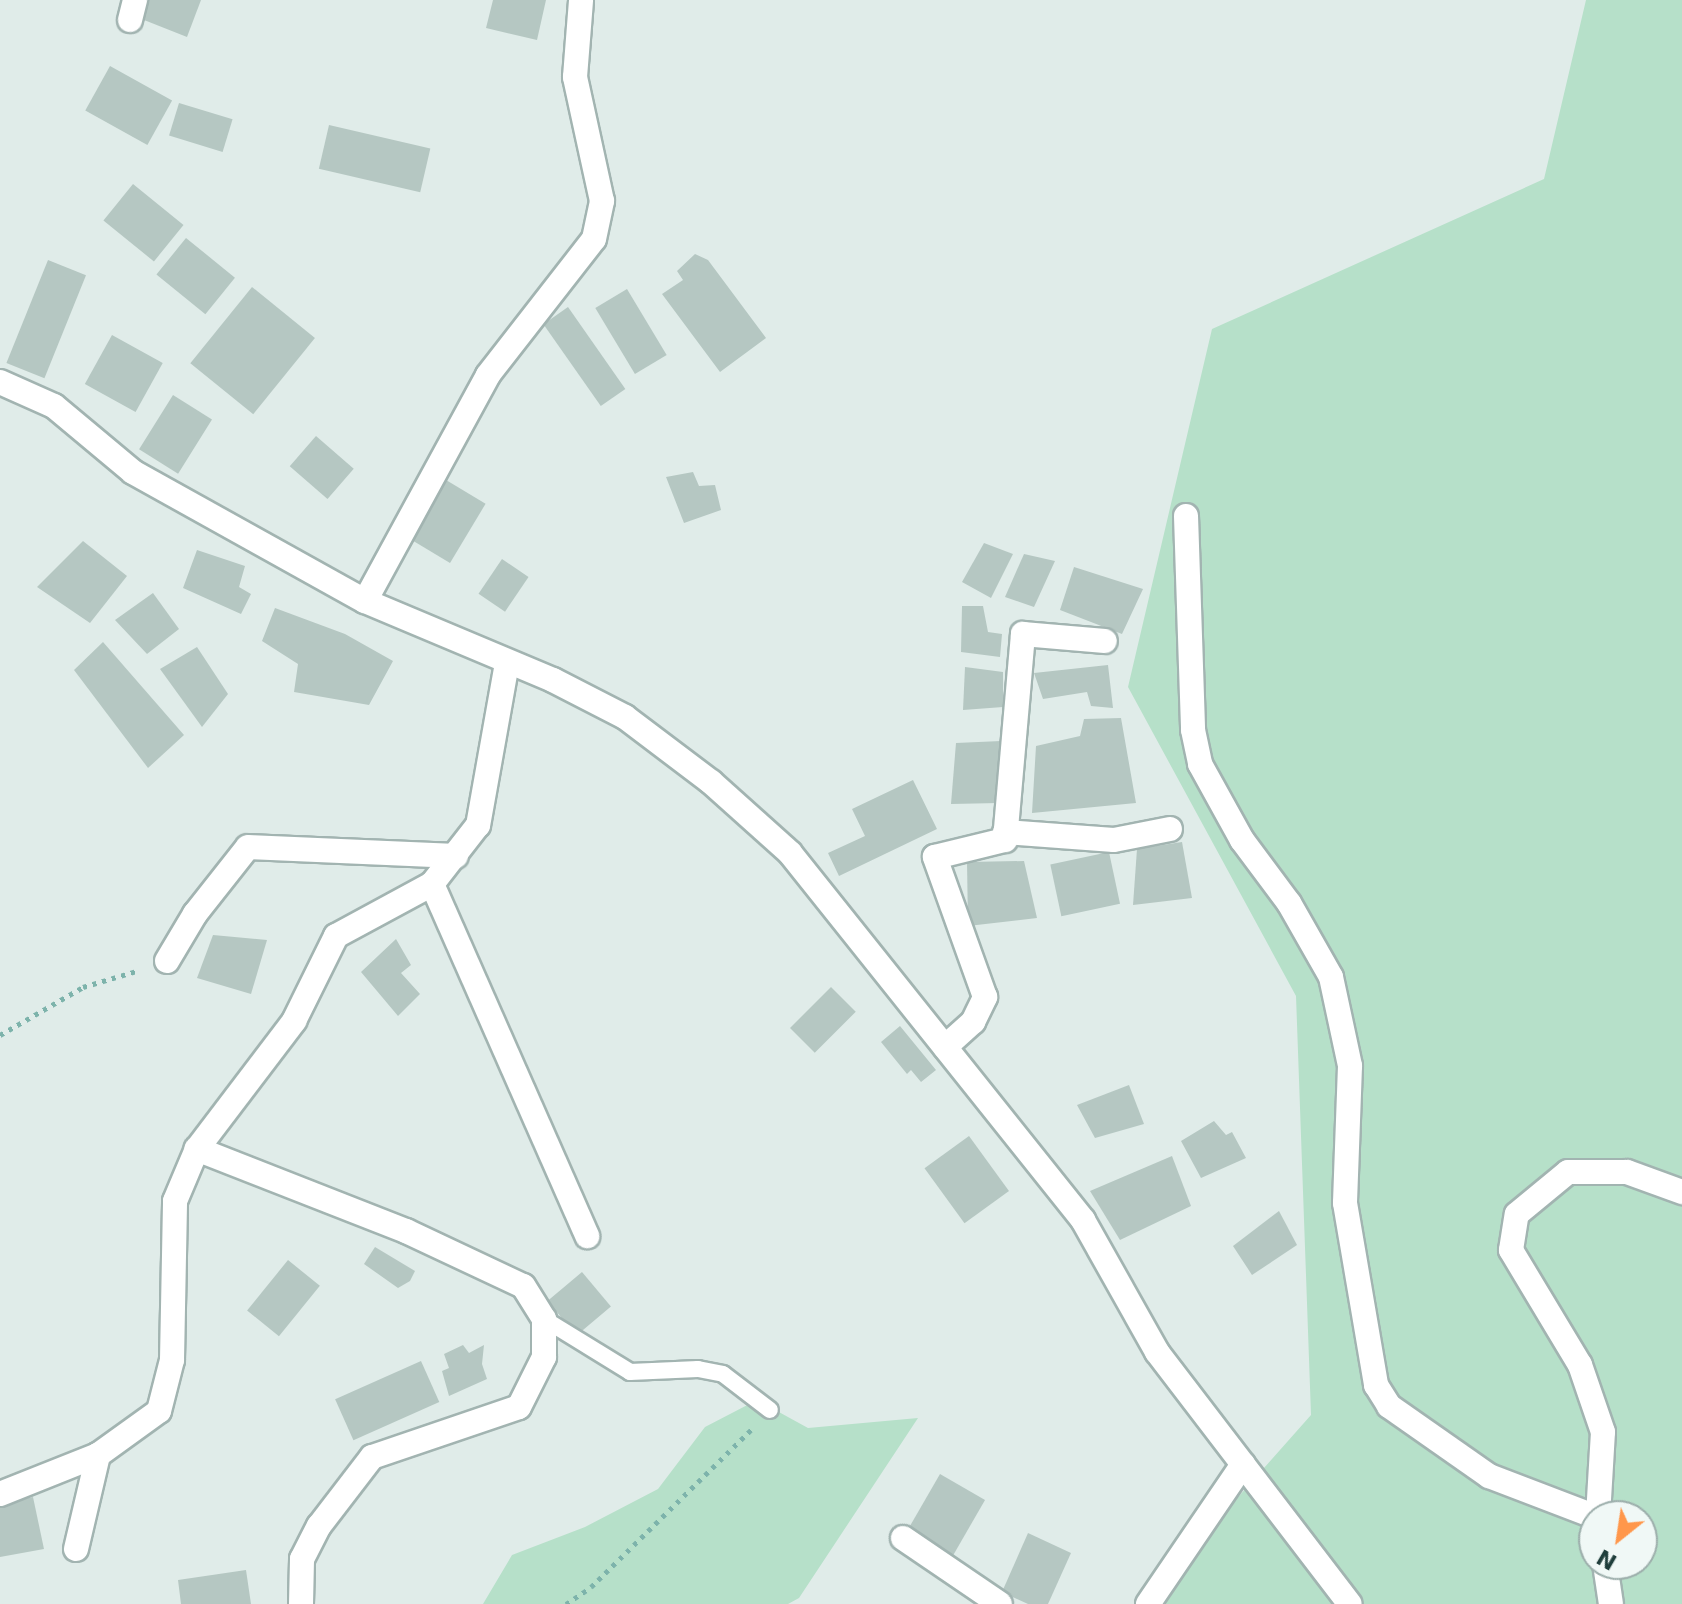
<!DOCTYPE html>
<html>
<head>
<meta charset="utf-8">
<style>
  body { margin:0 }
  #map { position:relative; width:1682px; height:1604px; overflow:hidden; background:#e0ece9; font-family:"DejaVu Sans",sans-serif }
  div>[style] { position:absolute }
  .green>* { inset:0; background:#b6e0c9 }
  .building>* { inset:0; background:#b5c7c2; transform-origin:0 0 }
  .path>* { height:5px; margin-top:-2.5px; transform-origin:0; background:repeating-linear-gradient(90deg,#7db3ab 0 4px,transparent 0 10px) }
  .roads { filter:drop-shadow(2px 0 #a2b4b1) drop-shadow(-2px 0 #a2b4b1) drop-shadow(0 2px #a2b4b1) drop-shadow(0 -2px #a2b4b1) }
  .lane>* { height:16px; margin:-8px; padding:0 8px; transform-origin:8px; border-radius:8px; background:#fff }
  .street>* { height:24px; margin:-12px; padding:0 12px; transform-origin:12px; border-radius:12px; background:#fff }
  span { translate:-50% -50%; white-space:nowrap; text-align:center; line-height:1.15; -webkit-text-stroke:8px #f0f8f6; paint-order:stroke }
  .north { position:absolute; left:1578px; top:1500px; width:80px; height:80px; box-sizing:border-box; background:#f0f8f6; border:2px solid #9caeab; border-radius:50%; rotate:210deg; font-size:22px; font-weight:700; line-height:32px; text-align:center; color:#1f3e3b }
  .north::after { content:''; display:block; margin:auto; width:28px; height:36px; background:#ff974b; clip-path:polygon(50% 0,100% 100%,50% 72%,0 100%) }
</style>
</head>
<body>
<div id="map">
  <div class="green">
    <div style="clip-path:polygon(evenodd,1586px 0,1682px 0,1682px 1604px,1143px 1604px,1311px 1415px,1296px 996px,1128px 687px,1212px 329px,1544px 179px,1586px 0,1594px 1516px,1642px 1516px,1642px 1564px,1594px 1564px,1594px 1516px)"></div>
    <div style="clip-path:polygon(757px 1400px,808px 1428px,918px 1418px,799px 1598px,788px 1604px,483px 1604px,512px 1555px,585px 1527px,658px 1489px,705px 1427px)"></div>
  </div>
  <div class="building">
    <div style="clip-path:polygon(146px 0,201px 0,187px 37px,139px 18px)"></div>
    <div style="clip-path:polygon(493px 0,546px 0,537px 40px,486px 28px)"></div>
    <div style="left:110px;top:66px;width:71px;height:51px;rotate:29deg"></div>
    <div style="left:179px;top:103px;width:56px;height:34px;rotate:17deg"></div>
    <div style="left:329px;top:125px;width:104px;height:45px;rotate:13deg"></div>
    <div style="left:133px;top:184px;width:65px;height:47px;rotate:39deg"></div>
    <div style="left:186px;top:238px;width:63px;height:47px;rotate:39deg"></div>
    <div style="clip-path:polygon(695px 254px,708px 260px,766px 338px,720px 372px,662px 294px,683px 280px,677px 271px)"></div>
    <div style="left:48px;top:260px;width:41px;height:111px;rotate:22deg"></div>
    <div style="left:252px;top:287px;width:81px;height:98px;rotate:39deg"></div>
    <div style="left:627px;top:289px;width:77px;height:37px;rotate:59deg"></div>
    <div style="left:568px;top:307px;width:100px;height:30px;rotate:55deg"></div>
    <div style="left:112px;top:335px;width:58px;height:56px;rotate:29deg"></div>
    <div style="left:173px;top:395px;width:46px;height:64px;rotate:32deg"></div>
    <div style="left:316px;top:436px;width:50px;height:40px;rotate:41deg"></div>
    <div style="clip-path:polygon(693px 472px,699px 486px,715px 485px,721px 510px,684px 523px,666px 477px)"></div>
    <div style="left:441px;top:477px;width:52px;height:69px;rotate:31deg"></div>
    <div style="clip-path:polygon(83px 541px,127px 576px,90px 623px,37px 587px)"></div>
    <div style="clip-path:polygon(984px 543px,1013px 554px,991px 598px,962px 582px)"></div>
    <div style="clip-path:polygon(197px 550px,245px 566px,239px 587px,251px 594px,241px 614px,183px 588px)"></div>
    <div style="clip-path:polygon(1024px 554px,1055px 561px,1034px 607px,1005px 597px)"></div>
    <div style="left:502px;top:559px;width:32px;height:42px;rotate:34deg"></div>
    <div style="clip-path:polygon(1074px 567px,1143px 589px,1122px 634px,1060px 610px)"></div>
    <div style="clip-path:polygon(153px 593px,179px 629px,147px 654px,115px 620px)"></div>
    <div style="clip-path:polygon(962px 606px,983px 606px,988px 632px,1002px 634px,1000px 657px,961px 652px)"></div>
    <div style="clip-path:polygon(275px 608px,345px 634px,393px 661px,369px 705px,294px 692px,298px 664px,262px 641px)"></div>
    <div style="clip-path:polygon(103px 642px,184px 735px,148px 768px,74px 670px)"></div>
    <div style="clip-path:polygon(197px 647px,228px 694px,202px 727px,160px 669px)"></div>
    <div style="clip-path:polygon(1108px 665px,1113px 708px,1091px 706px,1087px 692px,1043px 699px,1034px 673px)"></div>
    <div style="clip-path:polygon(965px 667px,1003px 672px,1003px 707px,963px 710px)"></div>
    <div style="clip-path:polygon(1121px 718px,1136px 803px,1032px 813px,1036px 746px,1080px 736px,1084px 719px)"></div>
    <div style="clip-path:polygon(1001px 741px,999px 803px,951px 804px,956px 743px)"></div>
    <div style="clip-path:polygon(913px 780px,937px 829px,839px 876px,828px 853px,865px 836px,852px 809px)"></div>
    <div style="clip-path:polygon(1182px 842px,1192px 898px,1133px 905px,1137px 849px)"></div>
    <div style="left:1109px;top:852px;width:53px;height:60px;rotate:78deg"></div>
    <div style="clip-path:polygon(1024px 861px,1037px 918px,968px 926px,967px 862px)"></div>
    <div style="clip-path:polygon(213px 935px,267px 940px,251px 994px,197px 978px)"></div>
    <div style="clip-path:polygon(396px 939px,411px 965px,401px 973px,420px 994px,398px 1016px,361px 972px)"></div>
    <div style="left:831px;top:987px;width:35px;height:58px;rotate:45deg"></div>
    <div style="clip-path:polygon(900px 1026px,936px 1070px,921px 1082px,911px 1070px,907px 1074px,881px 1042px)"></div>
    <div style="clip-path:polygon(1129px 1085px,1144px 1124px,1095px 1138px,1077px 1105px)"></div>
    <div style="clip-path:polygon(1214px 1121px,1226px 1135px,1232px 1132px,1246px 1158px,1201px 1178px,1181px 1141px)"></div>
    <div style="left:969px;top:1136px;width:68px;height:55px;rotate:54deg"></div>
    <div style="clip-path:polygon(1172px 1156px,1191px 1206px,1120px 1240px,1090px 1191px)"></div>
    <div style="clip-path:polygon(1279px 1211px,1297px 1245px,1252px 1275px,1233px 1246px)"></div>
    <div style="clip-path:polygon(375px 1247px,415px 1271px,410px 1281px,398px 1288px,364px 1264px)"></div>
    <div style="left:288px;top:1260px;width:41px;height:65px;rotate:39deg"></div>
    <div style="left:582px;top:1272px;width:45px;height:45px;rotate:50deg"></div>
    <div style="clip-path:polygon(463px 1345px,469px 1353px,484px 1345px,482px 1364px,487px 1379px,449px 1396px,442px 1371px,449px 1368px,444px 1354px)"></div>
    <div style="left:421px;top:1361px;width:45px;height:94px;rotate:66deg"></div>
    <div style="left:940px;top:1474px;width:52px;height:64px;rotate:30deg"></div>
    <div style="clip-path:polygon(33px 1497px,44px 1549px,0 1557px,0 1504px)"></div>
    <div style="clip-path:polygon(1028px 1533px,1071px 1553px,1048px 1604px,1028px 1604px,1002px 1592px)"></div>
    <div style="clip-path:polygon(246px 1570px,251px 1604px,181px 1604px,178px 1580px)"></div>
  </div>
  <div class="path">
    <div style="left:0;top:1035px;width:96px;rotate:-30deg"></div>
    <div style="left:83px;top:987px;width:59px;rotate:-16.6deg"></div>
    <div style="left:566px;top:1604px;width:30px;rotate:-34deg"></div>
    <div style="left:591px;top:1587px;width:228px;rotate:-44.5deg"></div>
  </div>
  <div class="roads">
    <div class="lane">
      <div style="left:544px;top:1319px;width:101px;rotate:31.6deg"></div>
      <div style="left:630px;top:1372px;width:68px;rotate:-2.5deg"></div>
      <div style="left:698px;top:1369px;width:25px;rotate:11deg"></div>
      <div style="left:723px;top:1374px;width:59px;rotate:37.5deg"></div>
    </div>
    <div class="street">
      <div style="left:130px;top:20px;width:21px;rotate:-76deg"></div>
      <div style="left:0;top:382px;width:59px;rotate:24deg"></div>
      <div style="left:54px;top:406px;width:103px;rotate:39.9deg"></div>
      <div style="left:133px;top:472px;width:265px;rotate:29.1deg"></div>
      <div style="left:365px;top:601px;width:204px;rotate:22.8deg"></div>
      <div style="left:553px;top:680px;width:81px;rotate:27.2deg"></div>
      <div style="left:625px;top:717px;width:108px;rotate:37.1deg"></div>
      <div style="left:711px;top:782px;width:106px;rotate:41.9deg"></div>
      <div style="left:790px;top:853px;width:470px;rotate:51.4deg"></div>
      <div style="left:1083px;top:1220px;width:151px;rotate:60.7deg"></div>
      <div style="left:1157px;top:1352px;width:317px;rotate:52.6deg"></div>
      <div style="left:1186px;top:516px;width:214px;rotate:88.1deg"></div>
      <div style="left:1193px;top:730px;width:35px;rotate:78deg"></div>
      <div style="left:1200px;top:764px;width:87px;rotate:61.1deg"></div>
      <div style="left:1242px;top:840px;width:79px;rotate:53.3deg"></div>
      <div style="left:1289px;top:903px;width:85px;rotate:60.4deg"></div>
      <div style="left:1331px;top:977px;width:91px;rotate:77.9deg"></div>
      <div style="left:1350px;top:1066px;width:137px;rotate:92.1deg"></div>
      <div style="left:1345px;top:1203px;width:185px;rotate:80.3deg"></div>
      <div style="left:1376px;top:1385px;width:25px;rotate:58deg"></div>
      <div style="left:1389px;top:1406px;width:122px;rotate:35deg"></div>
      <div style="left:1489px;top:1476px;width:112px;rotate:20.9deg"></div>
      <div style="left:365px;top:601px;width:257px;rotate:-61.4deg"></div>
      <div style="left:488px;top:375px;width:172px;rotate:-52.1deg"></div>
      <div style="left:594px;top:239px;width:39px;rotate:-78deg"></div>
      <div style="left:602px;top:201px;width:127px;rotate:-102.3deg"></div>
      <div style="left:575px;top:77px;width:77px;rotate:-85.5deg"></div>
      <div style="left:507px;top:663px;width:165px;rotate:100.1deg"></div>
      <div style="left:478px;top:825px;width:75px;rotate:127.9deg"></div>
      <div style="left:432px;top:884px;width:385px;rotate:66.2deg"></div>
      <div style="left:1005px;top:832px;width:109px;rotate:4.2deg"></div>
      <div style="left:1114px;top:840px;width:57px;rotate:-11.1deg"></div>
      <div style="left:167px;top:961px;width:55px;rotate:-59.2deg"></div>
      <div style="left:195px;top:914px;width:85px;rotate:-51.7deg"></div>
      <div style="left:248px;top:847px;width:208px;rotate:2.5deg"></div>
      <div style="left:945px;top:1047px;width:38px;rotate:-42deg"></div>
      <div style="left:973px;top:1022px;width:28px;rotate:-64deg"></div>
      <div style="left:985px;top:997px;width:149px;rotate:-109.7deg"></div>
      <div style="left:935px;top:857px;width:72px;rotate:-13.7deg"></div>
      <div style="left:1005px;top:840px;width:207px;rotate:-85deg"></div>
      <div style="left:1023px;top:634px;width:82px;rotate:4.9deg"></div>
      <div style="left:0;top:1494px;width:105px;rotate:-21.7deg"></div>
      <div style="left:1598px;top:1516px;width:84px;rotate:-86.6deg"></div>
      <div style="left:1603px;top:1432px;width:71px;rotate:-108.9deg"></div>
      <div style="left:1580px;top:1365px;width:134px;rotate:-121deg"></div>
      <div style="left:1511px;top:1250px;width:36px;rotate:-81deg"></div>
      <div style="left:1517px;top:1214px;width:66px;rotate:-39.5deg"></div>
      <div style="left:1568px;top:1172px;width:59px"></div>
      <div style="left:1627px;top:1172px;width:59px;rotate:20deg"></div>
      <div style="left:903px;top:1538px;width:117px;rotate:34.2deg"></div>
      <div style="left:76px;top:1549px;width:97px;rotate:-76.8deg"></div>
      <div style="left:98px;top:1455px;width:75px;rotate:-35.8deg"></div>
      <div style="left:159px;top:1411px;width:53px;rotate:-75.7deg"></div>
      <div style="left:172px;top:1360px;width:159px;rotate:-88.9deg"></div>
      <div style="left:175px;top:1201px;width:56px;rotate:-67.1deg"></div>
      <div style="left:1605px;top:1564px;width:40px;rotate:81.5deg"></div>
      <div style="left:301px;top:1604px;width:45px;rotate:-88.7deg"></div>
      <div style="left:302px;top:1559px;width:37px;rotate:-63deg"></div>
      <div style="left:319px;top:1526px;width:87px;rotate:-52.5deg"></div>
      <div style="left:372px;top:1457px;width:155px;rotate:-18.8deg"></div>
      <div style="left:519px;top:1407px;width:56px;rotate:-63.4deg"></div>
      <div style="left:544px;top:1357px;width:38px;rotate:-90deg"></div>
      <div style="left:544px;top:1319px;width:39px;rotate:-122deg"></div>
      <div style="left:523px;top:1286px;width:129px;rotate:-154.8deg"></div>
      <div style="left:406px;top:1231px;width:225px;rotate:-158.6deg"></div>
      <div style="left:197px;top:1149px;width:161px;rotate:-52.8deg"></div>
      <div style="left:294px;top:1021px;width:95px;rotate:-63.7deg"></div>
      <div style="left:336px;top:936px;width:109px;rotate:-28.4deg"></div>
      <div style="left:1148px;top:1604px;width:169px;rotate:-55.8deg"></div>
    </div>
  </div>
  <div class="north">N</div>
</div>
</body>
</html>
